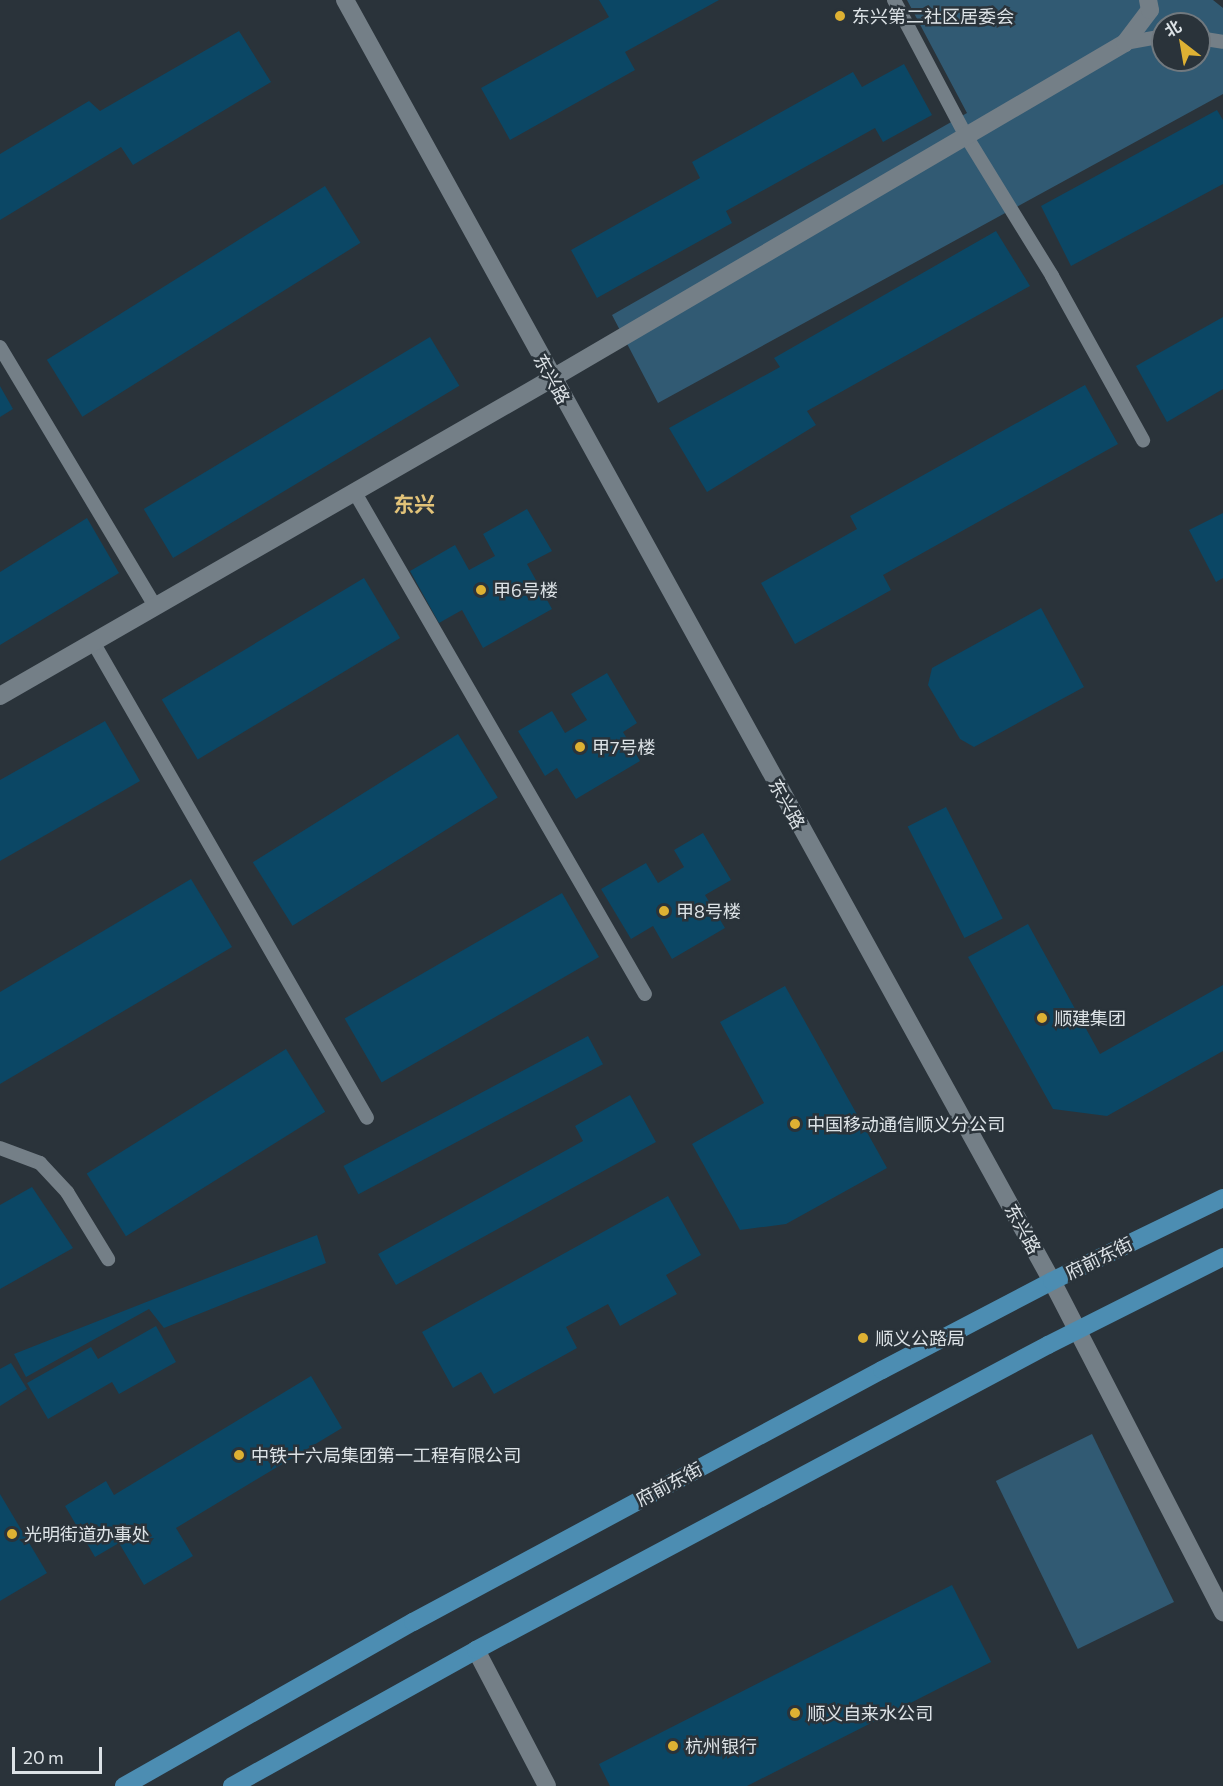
<!DOCTYPE html>
<html>
<head>
<meta charset="utf-8">
<style>
  body { margin:0 }
  #map { position:relative; width:1223px; height:1786px; overflow:hidden; background:#2a333a; font-family:Commissioner,"Noto Sans SC",sans-serif }
  div>[style] { position:absolute }
  .green>* { inset:0; background:#315a73; transform-origin:0 0 }
  .building>* { inset:0; background:#0b4765; transform-origin:0 0 }
  .service>* { height:14px; margin:-7px; padding:0 7px; transform-origin:7px; border-radius:7px; background:#747f87 }
  .minor>* { height:18px; margin:-9px; padding:0 9px; transform-origin:9px; border-radius:9px; background:#747f87 }
  .tertiary>* { height:18px; margin:-9px; padding:0 9px; transform-origin:9px; border-radius:9px; background:#747f87 }
  .primary>* { height:18px; margin:-9px; padding:0 9px; transform-origin:9px; border-radius:9px; background:#4c8db2 }
  .dots>* { width:16px; height:16px; translate:-50% -50%; box-sizing:border-box; border:3px solid #2a333a; border-radius:50% }
  span { translate:-50% -50%; white-space:nowrap; text-align:center; line-height:1.15; -webkit-text-stroke:5px #2a333a; paint-order:stroke }
  .poi-label { font-size:18px; color:#dce2e6 }
  .left { translate:0 -50%; text-align:left }
  .street-label { font-size:18px; color:#dce2e6 }
  .quarter-label { font-size:21px; color:#e2c379; font-weight:700 }
  .north { position:absolute; left:1151px; top:12px; width:60px; height:60px; box-sizing:border-box; background:#2a333a; border:2px solid #71797f; border-radius:50%; rotate:329deg; font-size:16px; font-weight:700; line-height:24px; text-align:center; color:#dce2e6 }
  .north::after { content:''; display:block; margin:auto; width:21px; height:27px; background:#deb133; clip-path:polygon(50% 0,100% 100%,50% 72%,0 100%) }
  .scale { position:absolute; left:12px; top:1747px; width:90px; height:27px; box-sizing:border-box; border:3px solid #dce2e6; border-top:0; padding-left:8px; font-size:18px; line-height:21px; white-space:nowrap; color:#dce2e6; -webkit-text-stroke:4px #2a333a; paint-order:stroke }
</style>
</head>
<body>
<div id="map">
  <div class="green">
    <div style="clip-path:polygon(evenodd,907px 0,1213px 0,1223px 8px,1223px 94px,658px 403px,612px 315px,967px 113px,907px 0,1163px 24px,1199px 24px,1199px 60px,1163px 60px,1163px 24px)"></div>
    <div style="left:1092px;top:1434px;width:187px;height:107px;rotate:64deg"></div>
  </div>
  <div class="building">
    <div style="clip-path:polygon(599px 0,719px 0,625px 52px,635px 70px,510px 140px,481px 88px,609px 17px)"></div>
    <div style="clip-path:polygon(239px 31px,271px 82px,133px 165px,121px 147px,0 220px,0 154px,89px 101px,100px 111px)"></div>
    <div style="clip-path:polygon(904px 64px,932px 115px,883px 142px,875px 128px,726px 211px,732px 223px,597px 298px,571px 250px,700px 178px,692px 162px,853px 72px,862px 87px)"></div>
    <div style="clip-path:polygon(1217px 110px,1223px 120px,1223px 184px,1071px 266px,1041px 206px)"></div>
    <div style="left:325px;top:186px;width:67px;height:328px;rotate:58deg"></div>
    <div style="clip-path:polygon(996px 231px,1030px 286px,807px 411px,816px 425px,707px 492px,669px 428px,780px 367px,774px 358px)"></div>
    <div style="clip-path:polygon(1223px 317px,1223px 389px,1167px 422px,1136px 366px)"></div>
    <div style="left:430px;top:337px;width:57px;height:334px;rotate:59deg"></div>
    <div style="clip-path:polygon(1085px 385px,1118px 444px,883px 575px,891px 590px,795px 644px,761px 583px,857px 529px,850px 516px)"></div>
    <div style="clip-path:polygon(0 386px,13px 409px,0 417px)"></div>
    <div style="clip-path:polygon(527px 509px,552px 551px,527px 564px,552px 609px,483px 648px,462px 610px,439px 623px,410px 571px,455px 545px,469px 570px,495px 556px,483px 534px)"></div>
    <div style="clip-path:polygon(1223px 513px,1223px 578px,1216px 582px,1189px 530px)"></div>
    <div style="clip-path:polygon(87px 518px,119px 573px,0 645px,0 572px)"></div>
    <div style="left:364px;top:578px;width:70px;height:236px;rotate:59deg"></div>
    <div style="clip-path:polygon(1041px 608px,1084px 687px,974px 747px,960px 739px,928px 685px,932px 668px)"></div>
    <div style="clip-path:polygon(607px 673px,637px 723px,623px 732px,640px 761px,576px 799px,557px 768px,545px 776px,518px 731px,552px 711px,565px 733px,587px 720px,571px 694px)"></div>
    <div style="clip-path:polygon(105px 721px,140px 781px,0 861px,0 780px)"></div>
    <div style="left:458px;top:734px;width:75px;height:242px;rotate:58deg"></div>
    <div style="left:946px;top:807px;width:125px;height:43px;rotate:63deg"></div>
    <div style="clip-path:polygon(703px 833px,731px 880px,705px 895px,725px 928px,672px 959px,653px 926px,631px 939px,601px 889px,646px 863px,658px 883px,684px 867px,674px 850px)"></div>
    <div style="clip-path:polygon(191px 879px,232px 947px,0 1084px,0 992px)"></div>
    <div style="left:562px;top:893px;width:74px;height:251px;rotate:60deg"></div>
    <div style="clip-path:polygon(1028px 924px,1100px 1054px,1223px 985px,1223px 1051px,1107px 1116px,1053px 1109px,968px 957px)"></div>
    <div style="clip-path:polygon(785px 986px,887px 1168px,786px 1224px,740px 1230px,692px 1144px,764px 1103px,720px 1022px)"></div>
    <div style="left:588px;top:1036px;width:32px;height:277px;rotate:62deg"></div>
    <div style="left:286px;top:1049px;width:74px;height:235px;rotate:58deg"></div>
    <div style="clip-path:polygon(630px 1095px,656px 1142px,396px 1285px,378px 1254px,583px 1141px,575px 1126px)"></div>
    <div style="clip-path:polygon(32px 1187px,73px 1248px,0 1289px,0 1205px)"></div>
    <div style="clip-path:polygon(668px 1196px,701px 1255px,666px 1275px,677px 1294px,620px 1326px,608px 1304px,566px 1327px,577px 1348px,494px 1394px,481px 1372px,453px 1388px,422px 1332px)"></div>
    <div style="clip-path:polygon(317px 1235px,326px 1263px,164px 1328px,149px 1309px,26px 1377px,14px 1354px)"></div>
    <div style="clip-path:polygon(156px 1326px,176px 1362px,119px 1394px,112px 1382px,48px 1419px,27px 1383px,91px 1347px,98px 1359px)"></div>
    <div style="clip-path:polygon(11px 1363px,27px 1389px,0 1406px,0 1369px)"></div>
    <div style="clip-path:polygon(311px 1376px,342px 1428px,176px 1528px,193px 1556px,144px 1585px,119px 1543px,95px 1557px,65px 1506px,106px 1481px,114px 1495px)"></div>
    <div style="clip-path:polygon(0 1494px,47px 1573px,0 1601px)"></div>
    <div style="clip-path:polygon(952px 1585px,991px 1662px,747px 1786px,610px 1786px,599px 1764px)"></div>
  </div>
  <div class="service">
    <div style="left:894px;top:0;width:154px;rotate:62.1deg"></div>
    <div style="left:966px;top:136px;width:164px;rotate:58.4deg"></div>
    <div style="left:1052px;top:276px;width:188px;rotate:61deg"></div>
    <div style="left:1199px;top:38px;width:24px;rotate:9deg"></div>
    <div style="left:1125px;top:43px;width:39px;rotate:-10deg"></div>
    <div style="left:0;top:347px;width:302px;rotate:59.1deg"></div>
    <div style="left:354px;top:491px;width:581px;rotate:59.95deg"></div>
    <div style="left:93px;top:642px;width:549px;rotate:60.07deg"></div>
    <div style="left:0;top:1148px;width:43px;rotate:20.6deg"></div>
    <div style="left:40px;top:1163px;width:40px;rotate:47deg"></div>
    <div style="left:67px;top:1192px;width:79px;rotate:58.5deg"></div>
  </div>
  <div class="minor">
    <div style="left:0;top:696px;width:636px;rotate:-29.91deg"></div>
    <div style="left:551px;top:379px;width:665px;rotate:-30.34deg"></div>
    <div style="left:1125px;top:43px;width:41px;rotate:-52.9deg"></div>
    <div style="left:1150px;top:10px;width:10px;rotate:-101deg"></div>
    <div style="left:476px;top:1650px;width:153px;rotate:62.4deg"></div>
  </div>
  <div class="tertiary">
    <div style="left:345px;top:0;width:1463px;rotate:61.11deg"></div>
    <div style="left:1052px;top:1281px;width:373px;rotate:62.7deg"></div>
  </div>
  <div class="primary">
    <div style="left:124px;top:1786px;width:332px;rotate:-29.6deg"></div>
    <div style="left:413px;top:1622px;width:532px;rotate:-28.25deg"></div>
    <div style="left:882px;top:1370px;width:192px;rotate:-27.6deg"></div>
    <div style="left:1052px;top:1281px;width:190px;rotate:-25.9deg"></div>
    <div style="left:232px;top:1786px;width:279px;rotate:-29.1deg"></div>
    <div style="left:476px;top:1650px;width:648px;rotate:-28.07deg"></div>
    <div style="left:1048px;top:1345px;width:196px;rotate:-26.7deg"></div>
  </div>
  <div class="dots">
    <div style="left:840px;top:16px;background:#deb133"></div>
    <div style="left:481px;top:590px;background:#deb133"></div>
    <div style="left:580px;top:747px;background:#deb133"></div>
    <div style="left:664px;top:911px;background:#deb133"></div>
    <div style="left:1042px;top:1018px;background:#deb133"></div>
    <div style="left:795px;top:1124px;background:#deb133"></div>
    <div style="left:863px;top:1338px;background:#deb133"></div>
    <div style="left:239px;top:1455px;background:#deb133"></div>
    <div style="left:12px;top:1534px;background:#deb133"></div>
    <div style="left:795px;top:1713px;background:#deb133"></div>
    <div style="left:673px;top:1746px;background:#deb133"></div>
  </div>
  <div class="poi-label">
    <span class="left" style="left:852px;top:16px">东兴第二社区居委会</span>
    <span class="left" style="left:493px;top:590px">甲6号楼</span>
    <span class="left" style="left:592px;top:747px">甲7号楼</span>
    <span class="left" style="left:676px;top:911px">甲8号楼</span>
    <span class="left" style="left:1054px;top:1018px">顺建集团</span>
    <span class="left" style="left:807px;top:1124px">中国移动通信顺义分公司</span>
    <span class="left" style="left:875px;top:1338px">顺义公路局</span>
    <span class="left" style="left:251px;top:1455px">中铁十六局集团第一工程有限公司</span>
    <span class="left" style="left:24px;top:1534px">光明街道办事处</span>
    <span class="left" style="left:807px;top:1713px">顺义自来水公司</span>
    <span class="left" style="left:685px;top:1746px">杭州银行</span>
  </div>
  <div class="street-label">
    <span style="left:552px;top:379px;rotate:61deg">东兴路</span>
    <span style="left:787px;top:804px;rotate:61deg">东兴路</span>
    <span style="left:1023px;top:1229px;rotate:61deg">东兴路</span>
    <span style="left:1099px;top:1258px;rotate:-26deg">府前东街</span>
    <span style="left:669px;top:1484px;rotate:-28deg">府前东街</span>
  </div>
  <div class="quarter-label">
    <span style="left:414px;top:504px">东兴</span>
  </div>
  <div class="north">北</div>
  <div class="scale">20 m</div>
</div>
</body>
</html>
